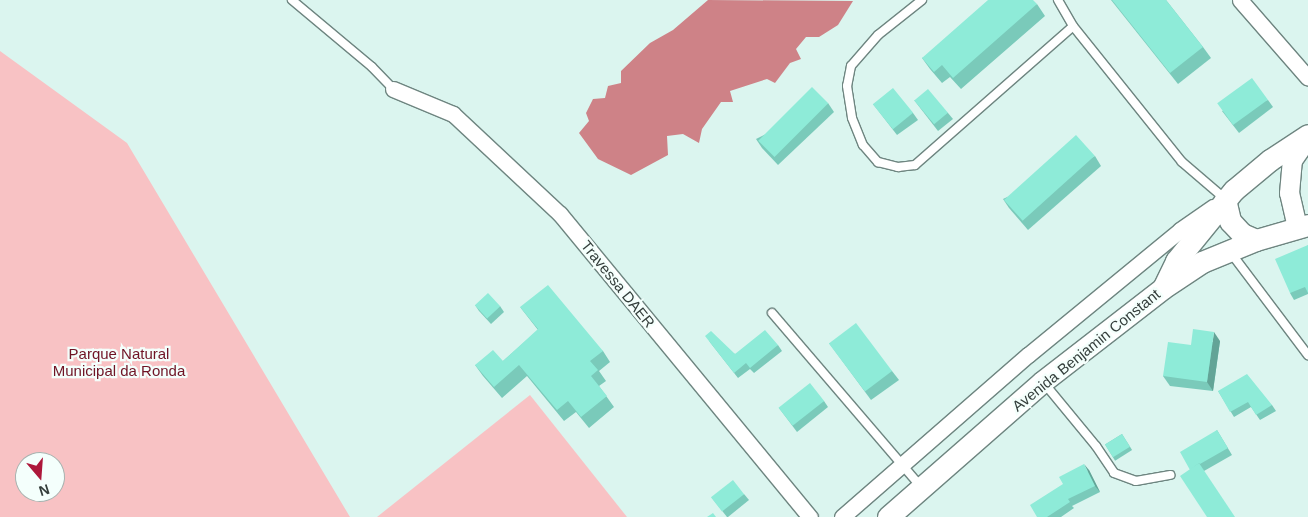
<!DOCTYPE html>
<html>
<head>
<meta charset="utf-8">
<style>
  body { margin:0 }
  #map { position:relative; width:1308px; height:517px; overflow:hidden; background:#dbf5ef; font-family:Arial,sans-serif }
  div>[style] { position:absolute }
  .green>* { inset:0; background:#f8c2c4 }
  .water>* { inset:0; background:#ce8287 }
  .roads { filter:drop-shadow(1px 0 #6e8580) drop-shadow(-1px 0 #6e8580) drop-shadow(0 1px #6e8580) drop-shadow(0 -1px #6e8580) }
  .service>* { height:8px; margin:-4px; padding:0 4px; transform-origin:4px; border-radius:4px; background:#fff }
  .minor>* { height:15px; margin:-7.5px; padding:0 7.5px; transform-origin:7.5px; border-radius:7.5px; background:#fff }
  .tertiary>* { height:19px; margin:-9.5px; padding:0 9.5px; transform-origin:9.5px; border-radius:9.5px; background:#fff }
  .secondary>* { height:21px; margin:-10.5px; padding:0 10.5px; transform-origin:10.5px; border-radius:10.5px; background:#fff }
  .wall>* { inset:0; background:#7acaba; transform-origin:0 0 }
  .shaded-wall>* { inset:0; background:#63a497 }
  .building>* { inset:0; background:#8eebd8; transform-origin:0 0 }
  span { translate:-50% -50%; white-space:nowrap; text-align:center; line-height:1.15; -webkit-text-stroke:4.5px #f4fffc; paint-order:stroke }
  .street-label { font-size:15px; color:#343e3b }
  .park-label { font-size:15px; color:#6f1425 }
  .north { position:absolute; left:15px; top:452px; width:50px; height:50px; box-sizing:border-box; background:#f4fffc; border:1px solid #a7b2af; border-radius:50%; rotate:162deg; font-size:14px; font-weight:700; line-height:20px; text-align:center; color:#343e3b }
  .north::after { content:''; display:block; margin:auto; width:18px; height:22px; background:#ad183b; clip-path:polygon(50% 0,100% 100%,50% 72%,0 100%) }
</style>
</head>
<body>
<div id="map">
  <div class="green">
    <div style="clip-path:polygon(evenodd,0 51px,127px 143px,350px 517px,0 517px,0 51px,25px 462px,55px 462px,55px 492px,25px 492px,25px 462px)"></div>
    <div style="clip-path:polygon(530px 395px,627px 517px,377px 517px)"></div>
  </div>
  <div class="water">
    <div style="clip-path:polygon(708px 0,853px 1px,838px 25px,819px 37px,806px 37px,796px 49px,801px 59px,790px 63px,775px 83px,767px 79px,730px 91px,733px 102px,721px 102px,702px 129px,699px 143px,683px 134px,667px 136px,668px 155px,631px 175px,598px 159px,579px 133px,589px 121px,586px 113px,593px 99px,605px 98px,608px 86px,621px 83px,621px 71px,650px 43px,673px 30px)"></div>
  </div>
  <div class="roads">
    <div class="service">
      <div style="left:292px;top:0;width:104px;rotate:39.9deg"></div>
      <div style="left:372px;top:67px;width:30px;rotate:46deg"></div>
      <div style="left:922px;top:0;width:56px;rotate:141.5deg"></div>
      <div style="left:878px;top:35px;width:41px;rotate:131.1deg"></div>
      <div style="left:851px;top:66px;width:20px;rotate:101deg"></div>
      <div style="left:847px;top:86px;width:32px;rotate:81deg"></div>
      <div style="left:852px;top:118px;width:29px;rotate:68deg"></div>
      <div style="left:863px;top:145px;width:23px;rotate:49deg"></div>
      <div style="left:878px;top:162px;width:21px;rotate:14deg"></div>
      <div style="left:898px;top:167px;width:17px;rotate:-7deg"></div>
      <div style="left:915px;top:165px;width:210px;rotate:-41.3deg"></div>
      <div style="left:1058px;top:0;width:30px;rotate:60deg"></div>
      <div style="left:1073px;top:26px;width:174px;rotate:51.3deg"></div>
      <div style="left:1182px;top:162px;width:55px;rotate:40.6deg"></div>
      <div style="left:1231px;top:253px;width:128px;rotate:53deg"></div>
      <div style="left:772px;top:313px;width:229px;rotate:49.4deg"></div>
      <div style="left:1044px;top:383px;width:82px;rotate:50.5deg"></div>
      <div style="left:1096px;top:446px;width:32px;rotate:56deg"></div>
      <div style="left:1114px;top:473px;width:23px;rotate:20deg"></div>
      <div style="left:1136px;top:481px;width:35px;rotate:-10deg"></div>
    </div>
    <div class="minor">
      <div style="left:1240px;top:0;width:103px;rotate:48.9deg"></div>
      <div style="left:393px;top:89px;width:65px;rotate:22.6deg"></div>
      <div style="left:453px;top:114px;width:146px;rotate:43.1deg"></div>
      <div style="left:560px;top:214px;width:393px;rotate:50.5deg"></div>
      <div style="left:842px;top:517px;width:247px;rotate:-41.1deg"></div>
      <div style="left:1028px;top:355px;width:197px;rotate:-39.4deg"></div>
      <div style="left:1180px;top:230px;width:40px;rotate:-34.9deg"></div>
    </div>
    <div class="tertiary">
      <div style="left:1297px;top:227px;width:35px;rotate:-103deg"></div>
      <div style="left:1289px;top:193px;width:33px;rotate:-85deg"></div>
      <div style="left:1292px;top:160px;width:28px;rotate:-55deg"></div>
    </div>
    <div class="secondary">
      <div style="left:1225px;top:199px;width:23px;rotate:77deg"></div>
      <div style="left:1230px;top:221px;width:18px;rotate:47deg"></div>
      <div style="left:1242px;top:234px;width:15px;rotate:23deg"></div>
      <div style="left:1164px;top:286px;width:28px;rotate:-64deg"></div>
      <div style="left:1176px;top:261px;width:92px;rotate:-50.8deg"></div>
      <div style="left:1234px;top:190px;width:47px;rotate:-39.8deg"></div>
      <div style="left:1270px;top:160px;width:45px;rotate:-33.3deg"></div>
      <div style="left:888px;top:517px;width:205px;rotate:-41.2deg"></div>
      <div style="left:1042px;top:382px;width:153px;rotate:-37.8deg"></div>
      <div style="left:1163px;top:288px;width:47px;rotate:-33.7deg"></div>
      <div style="left:1202px;top:262px;width:58px;rotate:-22.2deg"></div>
      <div style="left:1256px;top:240px;width:54px;rotate:-16.1deg"></div>
    </div>
  </div>
  <div class="wall">
    <div style="clip-path:polygon(1111px 0,1166px 0,1203px 47px,1211px 58px,1178px 84px)"></div>
    <div style="clip-path:polygon(1037px 4px,1045px 16px,961px 89px,950px 77px,942px 83px,930px 69px,922px 58px)"></div>
    <div style="clip-path:polygon(914px 100px,948px 113px,953px 119px,938px 131px)"></div>
    <div style="clip-path:polygon(1268px 100px,1273px 107px,1239px 133px,1222px 111px)"></div>
    <div style="clip-path:polygon(828px 103px,834px 112px,778px 165px,762px 148px,756px 139px)"></div>
    <div style="clip-path:polygon(873px 104px,913px 113px,918px 120px,897px 135px)"></div>
    <div style="clip-path:polygon(1095px 156px,1101px 166px,1028px 230px,1009px 208px,1003px 199px)"></div>
    <div style="clip-path:polygon(1308px 245px,1308px 294px,1294px 300px,1290px 293px)"></div>
    <div style="clip-path:polygon(475px 305px,500px 306px,504px 312px,491px 324px,479px 311px)"></div>
    <div style="clip-path:polygon(520px 307px,603px 351px,610px 362px,599px 371px,606px 381px,599px 386px,614px 407px,589px 428px,576px 412px,564px 421px,527px 376px,502px 398px,483px 376px,475px 365px,503px 361px,538px 330px)"></div>
    <div style="clip-path:polygon(709px 341px,735px 354px,778px 345px,782px 351px,754px 373px,750px 369px,738px 378px)"></div>
    <div style="clip-path:polygon(1220px 341px,1213px 391px,1170px 386px,1163px 376px,1191px 345px)"></div>
    <div style="clip-path:polygon(829px 343px,892px 371px,899px 380px,871px 400px)"></div>
    <div style="clip-path:polygon(1218px 391px,1272px 405px,1276px 411px,1260px 420px,1251px 407px,1234px 417px)"></div>
    <div style="clip-path:polygon(824px 401px,828px 407px,797px 432px,779px 408px)"></div>
    <div style="clip-path:polygon(1217px 430px,1232px 455px,1204px 471px,1190px 470px)"></div>
    <div style="left:1122px;top:434px;width:19px;height:20px;rotate:58deg"></div>
    <div style="clip-path:polygon(1089px 470px,1100px 492px,1072px 506px,1074px 508px,1061px 517px,1037px 517px)"></div>
    <div style="clip-path:polygon(744px 494px,749px 500px,728px 517px,727px 517px,712px 498px)"></div>
  </div>
  <div class="shaded-wall">
    <div style="clip-path:polygon(1214px 332px,1220px 341px,1213px 391px,1207px 382px)"></div>
    <div style="clip-path:polygon(1084px 464px,1089px 470px,1100px 492px,1095px 486px)"></div>
  </div>
  <div class="building">
    <div style="clip-path:polygon(988px 0,1033px 0,1037px 4px,953px 78px,942px 65px,934px 72px,922px 58px)"></div>
    <div style="clip-path:polygon(1112px 0,1166px 0,1203px 47px,1170px 73px)"></div>
    <div style="left:1252px;top:78px;width:27px;height:43px;rotate:54deg"></div>
    <div style="left:812px;top:87px;width:23px;height:76px;rotate:45deg"></div>
    <div style="left:893px;top:88px;width:32px;height:26px;rotate:51deg"></div>
    <div style="left:928px;top:89px;width:31px;height:18px;rotate:50deg"></div>
    <div style="left:1076px;top:135px;width:28px;height:97px;rotate:48deg"></div>
    <div style="clip-path:polygon(1308px 245px,1308px 293px,1305px 287px,1290px 293px,1275px 259px)"></div>
    <div style="clip-path:polygon(548px 285px,603px 351px,590px 361px,598px 370px,591px 376px,607px 396px,581px 417px,568px 401px,557px 410px,519px 365px,494px 387px,475px 365px,493px 350px,503px 361px,538px 329px,520px 307px)"></div>
    <div style="left:488px;top:293px;width:18px;height:18px;rotate:47deg"></div>
    <div style="left:856px;top:323px;width:60px;height:34px;rotate:53deg"></div>
    <div style="clip-path:polygon(1193px 329px,1214px 332px,1207px 382px,1163px 376px,1168px 342px,1191px 345px)"></div>
    <div style="clip-path:polygon(765px 330px,778px 345px,750px 368px,746px 363px,734px 373px,705px 336px,711px 331px,735px 354px)"></div>
    <div style="clip-path:polygon(1247px 374px,1272px 405px,1256px 415px,1248px 402px,1230px 412px,1218px 391px)"></div>
    <div style="left:810px;top:383px;width:23px;height:40px;rotate:52deg"></div>
    <div style="clip-path:polygon(1217px 430px,1228px 448px,1200px 464px,1199px 463px,1190px 470px,1180px 452px)"></div>
    <div style="left:1122px;top:434px;width:15px;height:20px;rotate:58deg"></div>
    <div style="clip-path:polygon(1199px 463px,1235px 517px,1207px 517px,1180px 476px)"></div>
    <div style="clip-path:polygon(1084px 464px,1095px 486px,1068px 499px,1070px 502px,1047px 517px,1037px 517px,1030px 505px,1063px 484px,1059px 477px)"></div>
    <div style="left:733px;top:480px;width:18px;height:28px;rotate:52deg"></div>
    <div style="clip-path:polygon(713px 513px,716px 517px,707px 517px)"></div>
  </div>
  <div class="street-label">
    <span style="left:618px;top:284px;rotate:51deg">Travessa DAER</span>
    <span style="left:1086px;top:350px;rotate:-39deg">Avenida Benjamin Constant</span>
  </div>
  <div class="park-label">
    <span style="left:119px;top:362px">Parque Natural<br>Municipal da Ronda</span>
  </div>
  <div class="north">N</div>
</div>
</body>
</html>
